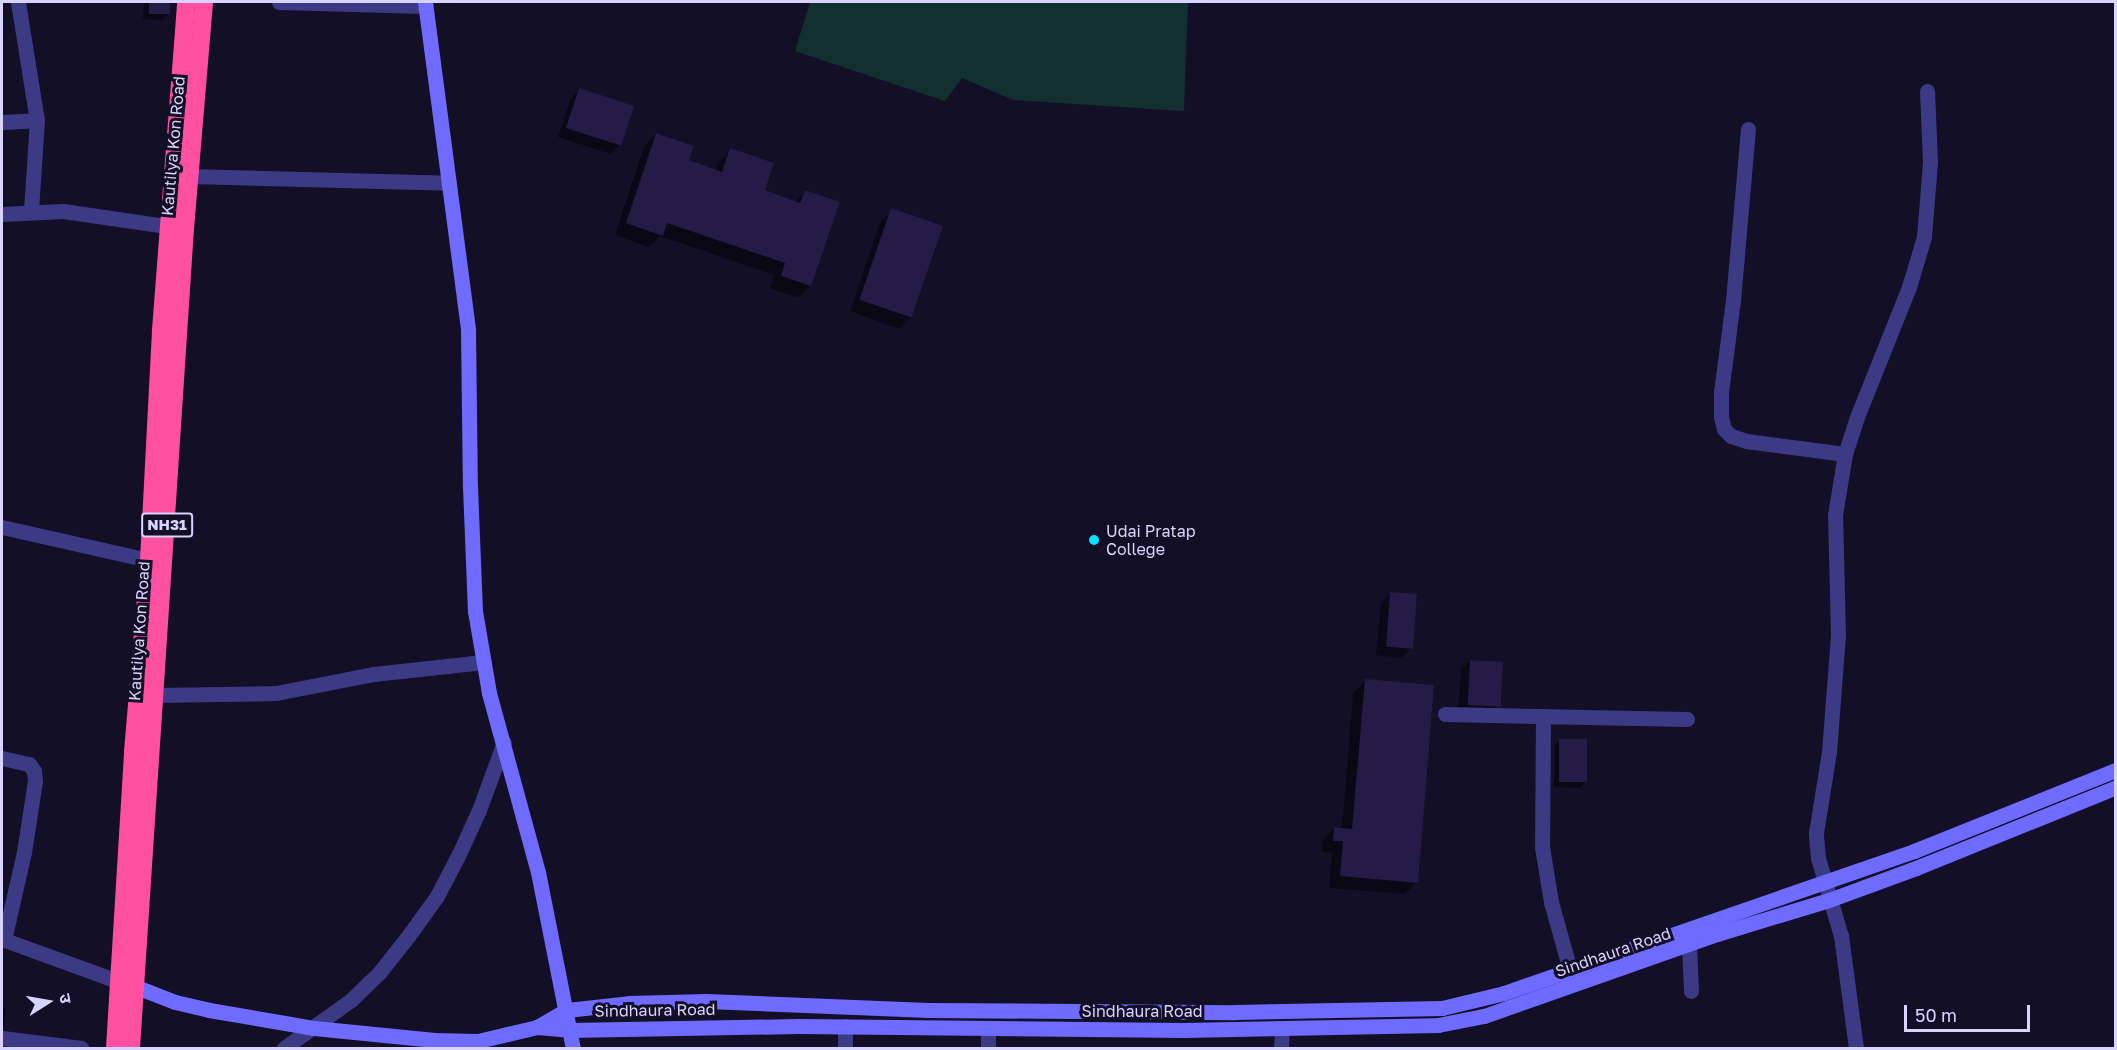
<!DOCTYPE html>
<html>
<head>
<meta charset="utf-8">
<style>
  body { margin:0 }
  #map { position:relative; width:2117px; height:1050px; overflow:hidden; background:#130f26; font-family:"Golos Text","Noto Sans Devanagari",sans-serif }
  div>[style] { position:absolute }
  .green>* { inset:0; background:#12302f }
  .shadow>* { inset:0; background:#0007 }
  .building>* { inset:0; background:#241b47; transform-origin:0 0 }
  .street>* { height:15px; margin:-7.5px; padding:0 7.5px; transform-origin:7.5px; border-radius:7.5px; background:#3d3a85 }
  .secondary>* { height:15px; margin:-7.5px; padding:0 7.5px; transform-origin:7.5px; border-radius:7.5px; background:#6f6bff }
  .highway>* { height:18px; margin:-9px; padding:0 9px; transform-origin:9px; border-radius:9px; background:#ff4fa3 }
  .dots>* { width:16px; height:16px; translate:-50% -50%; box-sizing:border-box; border:3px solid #130f26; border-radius:50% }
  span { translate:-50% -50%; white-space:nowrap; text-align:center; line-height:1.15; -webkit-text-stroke:6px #130f26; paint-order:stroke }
  .shield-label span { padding:2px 4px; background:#130f26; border:2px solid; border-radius:4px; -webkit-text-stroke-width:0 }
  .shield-label { font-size:15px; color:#d9d4ff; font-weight:700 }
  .street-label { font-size:16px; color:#d9d4ff }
  .poi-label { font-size:16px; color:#d9d4ff }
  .left { translate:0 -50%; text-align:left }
  .frame { position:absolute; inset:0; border:3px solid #d9d4ff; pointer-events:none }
  .north { position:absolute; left:18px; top:972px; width:60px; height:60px; -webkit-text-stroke:4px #130f26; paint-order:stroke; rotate:79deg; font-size:16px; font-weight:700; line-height:24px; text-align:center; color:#d9d4ff }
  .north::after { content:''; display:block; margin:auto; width:21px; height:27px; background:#d9d4ff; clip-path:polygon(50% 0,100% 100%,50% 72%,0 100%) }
  .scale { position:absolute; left:1904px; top:1005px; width:126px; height:27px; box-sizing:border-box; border:3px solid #d9d4ff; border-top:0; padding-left:8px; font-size:18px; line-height:21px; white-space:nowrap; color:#d9d4ff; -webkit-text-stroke:4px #130f26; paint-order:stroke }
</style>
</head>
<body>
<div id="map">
  <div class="green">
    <div style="clip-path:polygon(810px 2px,1188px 2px,1184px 111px,1013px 100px,962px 78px,945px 101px,795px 51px)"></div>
  </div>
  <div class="shadow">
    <div style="clip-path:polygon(144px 2px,168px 2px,168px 14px,162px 20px,143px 19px)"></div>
    <div style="clip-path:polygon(580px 89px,620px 145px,611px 154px,558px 137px,571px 98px)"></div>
    <div style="clip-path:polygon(656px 135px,687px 161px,716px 171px,719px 162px,731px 150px,763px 191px,795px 202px,805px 192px,838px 203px,810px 286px,798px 298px,770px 288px,774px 275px,660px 236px,649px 247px,615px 235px,644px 147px)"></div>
    <div style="clip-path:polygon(892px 210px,941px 226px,911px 317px,899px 329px,850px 311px,880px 222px)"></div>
    <div style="clip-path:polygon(1390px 594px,1410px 649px,1401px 658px,1376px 655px,1381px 603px)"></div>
    <div style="clip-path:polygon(1470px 661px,1498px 705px,1489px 714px,1458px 713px,1461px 670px)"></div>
    <div style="clip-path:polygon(1365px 681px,1417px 882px,1405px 894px,1329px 888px,1332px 853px,1322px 852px,1323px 840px,1335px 828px,1342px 829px,1353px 693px)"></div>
    <div style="clip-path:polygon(1559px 741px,1585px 782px,1580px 788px,1554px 787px,1554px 746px)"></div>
    <div style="clip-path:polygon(2px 1008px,6px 1009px,4px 1026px,2px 1029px)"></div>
  </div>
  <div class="building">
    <div style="left:149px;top:2px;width:21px;height:12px"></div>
    <div style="left:579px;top:88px;width:58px;height:42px;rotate:18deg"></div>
    <div style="clip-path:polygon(656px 133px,694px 146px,689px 160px,722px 172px,730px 148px,774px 163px,765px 190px,800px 203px,805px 190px,840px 202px,811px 286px,781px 276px,785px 263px,667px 223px,663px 236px,626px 223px)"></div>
    <div style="left:891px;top:208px;width:55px;height:97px;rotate:19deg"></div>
    <div style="left:1390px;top:592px;width:27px;height:55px;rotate:4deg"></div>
    <div style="left:1470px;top:660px;width:33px;height:45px;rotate:3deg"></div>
    <div style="clip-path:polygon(1365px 679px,1434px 685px,1418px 883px,1340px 876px,1343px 841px,1333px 841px,1334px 827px,1352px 829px)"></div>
    <div style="left:1559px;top:739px;width:28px;height:43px"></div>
  </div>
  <div class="street">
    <div style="left:18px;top:2px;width:120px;rotate:80.9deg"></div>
    <div style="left:37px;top:120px;width:91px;rotate:93.8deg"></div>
    <div style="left:279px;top:2px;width:147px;rotate:1.6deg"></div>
    <div style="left:2px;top:122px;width:35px;rotate:-3deg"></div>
    <div style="left:1748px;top:129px;width:172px;rotate:95deg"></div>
    <div style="left:1733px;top:300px;width:93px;rotate:97.4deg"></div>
    <div style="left:1721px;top:392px;width:25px;rotate:90deg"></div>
    <div style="left:1721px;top:417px;width:12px;rotate:76deg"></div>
    <div style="left:1724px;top:429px;width:10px;rotate:45deg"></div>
    <div style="left:1731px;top:436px;width:16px;rotate:18deg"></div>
    <div style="left:1746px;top:441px;width:100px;rotate:7.5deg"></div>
    <div style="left:190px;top:176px;width:259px;rotate:1.5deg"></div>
    <div style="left:2px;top:214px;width:61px;rotate:-2.8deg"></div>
    <div style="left:63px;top:211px;width:117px;rotate:8.3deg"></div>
    <div style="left:2px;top:527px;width:151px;rotate:12.7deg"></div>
    <div style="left:154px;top:695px;width:122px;rotate:-0.9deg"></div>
    <div style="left:276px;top:693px;width:100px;rotate:-11deg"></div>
    <div style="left:374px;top:674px;width:110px;rotate:-6.3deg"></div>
    <div style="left:1445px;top:714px;width:242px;rotate:1.2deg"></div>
    <div style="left:1543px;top:716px;width:131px;rotate:90.4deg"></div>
    <div style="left:1542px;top:847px;width:56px;rotate:80.7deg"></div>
    <div style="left:1551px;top:902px;width:71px;rotate:74.4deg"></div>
    <div style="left:2px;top:758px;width:28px;rotate:13deg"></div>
    <div style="left:29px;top:764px;width:9px;rotate:54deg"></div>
    <div style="left:34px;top:771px;width:10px;rotate:84deg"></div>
    <div style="left:35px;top:781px;width:72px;rotate:98.8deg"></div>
    <div style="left:24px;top:852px;width:90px;rotate:102.8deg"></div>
    <div style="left:2px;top:939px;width:126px;rotate:20deg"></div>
    <div style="left:1689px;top:944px;width:47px;rotate:87.6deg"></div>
    <div style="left:988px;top:1028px;width:20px;rotate:90deg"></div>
    <div style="left:2px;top:1038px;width:80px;rotate:7.2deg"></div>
    <div style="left:284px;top:1048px;width:82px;rotate:-35.6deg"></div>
    <div style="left:351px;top:1000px;width:39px;rotate:-44deg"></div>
    <div style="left:379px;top:973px;width:48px;rotate:-51.7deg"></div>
    <div style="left:409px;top:935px;width:48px;rotate:-54.3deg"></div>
    <div style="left:437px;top:896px;width:47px;rotate:-62.4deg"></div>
    <div style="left:459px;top:854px;width:48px;rotate:-65.6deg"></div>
    <div style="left:479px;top:810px;width:72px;rotate:-69.8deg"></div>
    <div style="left:845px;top:1048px;width:22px;rotate:-90deg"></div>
    <div style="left:1281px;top:1048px;width:19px;rotate:-87deg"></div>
    <div style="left:1856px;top:1048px;width:113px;rotate:-97.6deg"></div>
    <div style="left:1841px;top:936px;width:81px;rotate:-106.4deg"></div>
    <div style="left:1818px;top:858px;width:25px;rotate:-95deg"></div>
    <div style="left:1816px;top:833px;width:82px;rotate:-80.9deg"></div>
    <div style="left:1829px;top:752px;width:117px;rotate:-85.6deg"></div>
    <div style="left:1838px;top:635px;width:120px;rotate:-91.4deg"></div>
    <div style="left:1835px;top:515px;width:62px;rotate:-80.7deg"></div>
    <div style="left:1845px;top:454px;width:39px;rotate:-72deg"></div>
    <div style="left:1857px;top:417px;width:140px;rotate:-68.2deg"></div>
    <div style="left:1909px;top:287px;width:52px;rotate:-73.3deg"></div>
    <div style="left:1924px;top:237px;width:75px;rotate:-85.4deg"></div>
    <div style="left:1930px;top:162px;width:71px;rotate:-92.4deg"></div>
  </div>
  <div class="secondary">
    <div style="left:425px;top:2px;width:331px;rotate:82.5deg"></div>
    <div style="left:468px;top:330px;width:157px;rotate:89.3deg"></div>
    <div style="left:470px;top:487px;width:124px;rotate:87.7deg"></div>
    <div style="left:475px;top:611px;width:83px;rotate:80.3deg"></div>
    <div style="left:489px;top:693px;width:186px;rotate:74.7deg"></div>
    <div style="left:538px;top:872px;width:179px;rotate:78.8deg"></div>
    <div style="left:134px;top:986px;width:44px;rotate:21.3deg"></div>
    <div style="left:175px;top:1002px;width:35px;rotate:13deg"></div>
    <div style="left:209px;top:1010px;width:107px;rotate:9.7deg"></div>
    <div style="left:314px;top:1028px;width:121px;rotate:5.7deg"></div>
    <div style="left:434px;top:1040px;width:44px;rotate:1.3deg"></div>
    <div style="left:478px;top:1041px;width:61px;rotate:-13.3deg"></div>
    <div style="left:537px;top:1027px;width:32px;rotate:5deg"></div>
    <div style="left:569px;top:1030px;width:229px;rotate:-1deg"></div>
    <div style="left:798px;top:1026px;width:386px;rotate:0.6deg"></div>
    <div style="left:1184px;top:1030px;width:254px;rotate:-1.1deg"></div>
    <div style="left:1438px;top:1025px;width:47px;rotate:-11.1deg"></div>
    <div style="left:1484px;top:1016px;width:247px;rotate:-19.4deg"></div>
    <div style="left:1717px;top:934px;width:117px;rotate:-16.9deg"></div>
    <div style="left:1829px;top:900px;width:93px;rotate:-20.2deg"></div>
    <div style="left:1916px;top:868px;width:216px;rotate:-22deg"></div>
    <div style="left:537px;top:1027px;width:34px;rotate:-30deg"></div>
    <div style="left:567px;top:1010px;width:62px;rotate:-6.4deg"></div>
    <div style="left:629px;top:1003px;width:77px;rotate:-1.5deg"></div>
    <div style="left:706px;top:1001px;width:222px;rotate:2.3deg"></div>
    <div style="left:928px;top:1010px;width:307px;rotate:0.4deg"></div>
    <div style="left:1235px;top:1012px;width:207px;rotate:-1.1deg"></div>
    <div style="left:1442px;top:1008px;width:64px;rotate:-13.6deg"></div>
    <div style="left:1504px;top:993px;width:434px;rotate:-19.1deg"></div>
    <div style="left:1914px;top:851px;width:218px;rotate:-21.9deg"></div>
  </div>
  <div class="highway">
    <div style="left:115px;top:1048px;width:297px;rotate:-86.5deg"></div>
    <div style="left:133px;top:752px;width:193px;rotate:-85.2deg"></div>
    <div style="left:149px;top:560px;width:230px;rotate:-87deg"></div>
    <div style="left:161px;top:330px;width:329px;rotate:-85.6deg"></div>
    <div style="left:131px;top:1048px;width:821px;rotate:-86.23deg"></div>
    <div style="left:185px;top:229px;width:228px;rotate:-85.2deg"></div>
  </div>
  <div class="dots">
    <div style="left:1094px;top:540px;background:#00e5ff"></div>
  </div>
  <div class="shield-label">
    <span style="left:167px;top:525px">NH31</span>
  </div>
  <div class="street-label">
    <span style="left:173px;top:146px;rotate:-85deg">Kautilya Kon Road</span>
    <span style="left:139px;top:631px;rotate:-86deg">Kautilya Kon Road</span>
    <span style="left:1613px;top:952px;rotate:-19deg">Sindhaura Road</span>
    <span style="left:655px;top:1010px;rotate:-1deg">Sindhaura Road</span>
    <span style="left:1142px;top:1011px">Sindhaura Road</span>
  </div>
  <div class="poi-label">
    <span class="left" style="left:1106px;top:540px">Udai Pratap<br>College</span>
  </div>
  <div class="frame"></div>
  <div class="north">उ</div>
  <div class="scale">50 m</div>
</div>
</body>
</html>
